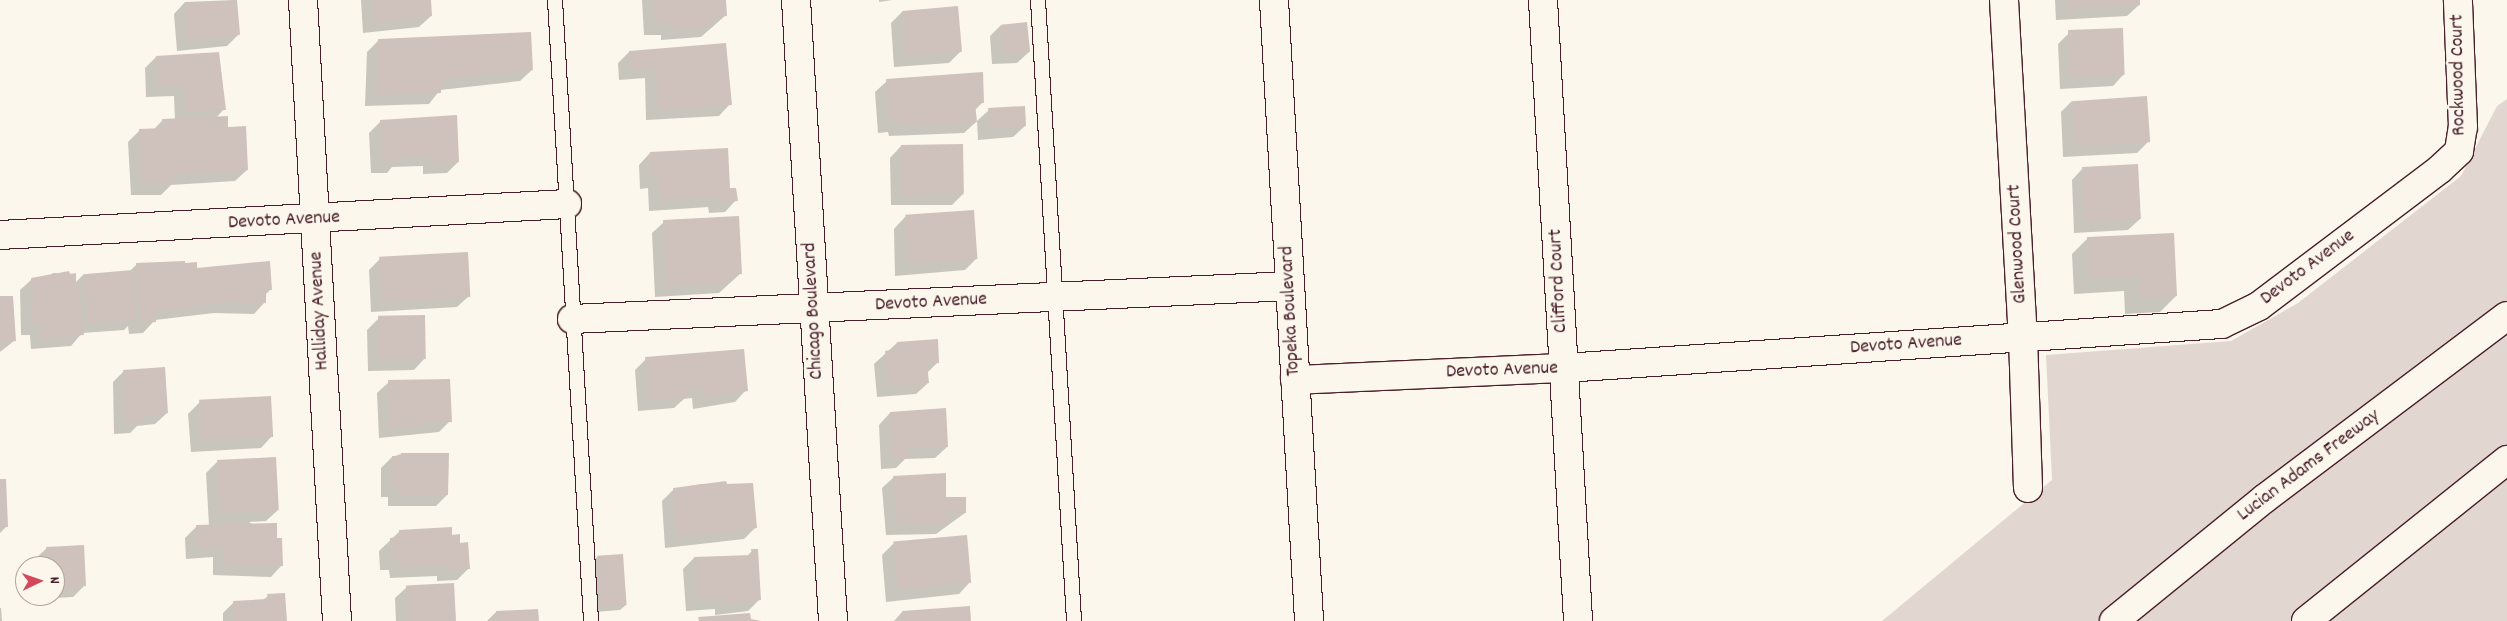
<!DOCTYPE html>
<html>
<head>
<meta charset="utf-8">
<style>
  body { margin:0 }
  #map { position:relative; width:2507px; height:621px; overflow:hidden; background:#fbf7ec; font-family:Dekko,sans-serif }
  div>[style] { position:absolute }
  .green>* { inset:0; background:#e2d7d0 }
  .shadow>* { inset:0; background:#0003 }
  .building>* { inset:0; background:#cfc2bc; transform-origin:0 0 }
  .roads { filter:drop-shadow(1px 0 #4a1f2b) drop-shadow(-1px 0 #4a1f2b) drop-shadow(0 1px #4a1f2b) drop-shadow(0 -1px #4a1f2b) }
  .lane>* { height:14px; margin:-7px; padding:0 7px; transform-origin:7px; border-radius:7px; background:#fbf7ec }
  .street>* { height:28px; margin:-14px; padding:0 14px; transform-origin:14px; border-radius:14px; background:#fbf7ec }
  .highway>* { height:28px; margin:-14px; padding:0 14px; transform-origin:14px; border-radius:14px; background:#fbf7ec }
  span { translate:-50% -50%; white-space:nowrap; text-align:center; line-height:1.15; -webkit-text-stroke:5px #fbf7ec; paint-order:stroke }
  .street-label { font-size:20px; color:#4a1f2b }
  .north { position:absolute; left:15px; top:556px; width:50px; height:50px; box-sizing:border-box; background:#fbf7ec; border:1px solid #b4a19f; border-radius:50%; rotate:87deg; font-size:14px; font-weight:700; line-height:20px; text-align:center; color:#4a1f2b }
  .north::after { content:''; display:block; margin:auto; width:18px; height:22px; background:#d1495b; clip-path:polygon(50% 0,100% 100%,50% 72%,0 100%) }
</style>
</head>
<body>
<div id="map">
  <div class="green">
    <div style="clip-path:polygon(2507px 99px,2507px 621px,1882px 621px,2052px 480px,2046px 355px,2231px 341px,2298px 303px,2461px 176px,2497px 106px)"></div>
  </div>
  <div class="shadow">
    <div style="clip-path:polygon(235px 0,238px 35px,227px 46px,177px 51px,174px 14px,185px 2px)"></div>
    <div style="clip-path:polygon(361px 0,430px 0,431px 16px,419px 27px,363px 33px)"></div>
    <div style="clip-path:polygon(642px 0,724px 0,726px 15px,701px 37px,661px 40px,661px 35px,644px 35px)"></div>
    <div style="clip-path:polygon(879px 0,892px 0,879px 2px)"></div>
    <div style="clip-path:polygon(2055px 0,2138px 0,2139px 5px,2127px 16px,2056px 20px)"></div>
    <div style="clip-path:polygon(902px 12px,961px 51px,949px 63px,894px 67px,891px 23px)"></div>
    <div style="clip-path:polygon(1001px 25px,1029px 52px,1017px 63px,992px 64px,990px 36px)"></div>
    <div style="clip-path:polygon(2069px 33px,2124px 74px,2113px 86px,2060px 89px,2058px 44px)"></div>
    <div style="clip-path:polygon(379px 40px,532px 70px,520px 81px,440px 90px,429px 104px,365px 106px,367px 52px)"></div>
    <div style="clip-path:polygon(629px 52px,730px 104px,719px 116px,646px 120px,645px 78px,619px 80px,618px 63px)"></div>
    <div style="clip-path:polygon(156px 57px,224px 109px,216px 118px,227px 128px,247px 170px,235px 181px,171px 185px,161px 195px,131px 195px,128px 142px,139px 131px,153px 130px,163px 120px,175px 120px,174px 96px,146px 97px,145px 68px)"></div>
    <div style="clip-path:polygon(887px 81px,983px 102px,975px 110px,976px 122px,964px 133px,889px 136px,888px 132px,878px 133px,875px 92px)"></div>
    <div style="clip-path:polygon(2072px 101px,2148px 142px,2137px 153px,2063px 157px,2061px 112px)"></div>
    <div style="clip-path:polygon(989px 110px,1025px 126px,1013px 137px,978px 140px,977px 121px)"></div>
    <div style="clip-path:polygon(381px 121px,458px 162px,447px 173px,423px 174px,423px 166px,392px 167px,387px 173px,371px 173px,369px 133px)"></div>
    <div style="clip-path:polygon(901px 146px,963px 194px,952px 205px,891px 205px,890px 158px)"></div>
    <div style="clip-path:polygon(650px 153px,736px 200px,725px 212px,709px 213px,708px 207px,649px 211px,648px 188px,640px 189px,639px 165px)"></div>
    <div style="clip-path:polygon(2083px 168px,2140px 219px,2128px 230px,2074px 233px,2072px 180px)"></div>
    <div style="clip-path:polygon(905px 217px,976px 259px,965px 270px,895px 276px,894px 229px)"></div>
    <div style="clip-path:polygon(664px 222px,741px 273px,719px 293px,655px 297px,652px 233px)"></div>
    <div style="clip-path:polygon(2088px 238px,2176px 296px,2160px 312px,2125px 314px,2124px 291px,2074px 294px,2072px 254px)"></div>
    <div style="clip-path:polygon(380px 259px,469px 296px,457px 307px,371px 312px,369px 270px)"></div>
    <div style="clip-path:polygon(137px 264px,184px 265px,270px 290px,265px 295px,265px 302px,254px 314px,214px 313px,155px 320px,143px 333px,129px 334px,128px 326px,124px 330px,82px 333px,71px 346px,31px 349px,30px 335px,21px 335px,20px 290px,32px 279px,49px 277px,53px 273px,74px 274px,75px 283px,83px 275px,129px 272px)"></div>
    <div style="clip-path:polygon(0 298px,14px 341px,0 352px)"></div>
    <div style="clip-path:polygon(379px 318px,425px 358px,414px 370px,368px 371px,367px 330px)"></div>
    <div style="clip-path:polygon(897px 343px,938px 362px,927px 373px,928px 383px,916px 394px,877px 397px,874px 364px)"></div>
    <div style="clip-path:polygon(646px 359px,746px 390px,735px 402px,693px 409px,692px 398px,684px 399px,674px 408px,638px 411px,635px 370px)"></div>
    <div style="clip-path:polygon(124px 371px,167px 413px,155px 424px,137px 426px,130px 433px,114px 434px,113px 382px)"></div>
    <div style="clip-path:polygon(389px 382px,450px 421px,439px 432px,379px 438px,377px 393px)"></div>
    <div style="clip-path:polygon(200px 402px,272px 436px,261px 448px,191px 452px,188px 414px)"></div>
    <div style="clip-path:polygon(890px 413px,947px 447px,935px 458px,905px 459px,896px 468px,881px 469px,879px 425px)"></div>
    <div style="clip-path:polygon(401px 454px,447px 495px,436px 506px,388px 506px,388px 497px,381px 497px,381px 468px,392px 457px)"></div>
    <div style="clip-path:polygon(217px 462px,278px 510px,266px 521px,249px 522px,276px 539px,282px 565px,271px 577px,213px 575px,213px 557px,186px 559px,185px 538px,197px 526px,209px 526px,206px 473px)"></div>
    <div style="clip-path:polygon(894px 477px,945px 499px,965px 513px,936px 534px,886px 535px,882px 488px)"></div>
    <div style="clip-path:polygon(0 480px,7px 526px,0 533px)"></div>
    <div style="clip-path:polygon(701px 484px,752px 484px,755px 528px,744px 539px,665px 548px,662px 501px,674px 489px)"></div>
    <div style="clip-path:polygon(400px 531px,450px 536px,459px 544px,468px 569px,457px 580px,437px 581px,437px 576px,390px 578px,389px 570px,380px 570px,379px 551px)"></div>
    <div style="clip-path:polygon(893px 544px,970px 582px,959px 594px,886px 602px,882px 555px)"></div>
    <div style="clip-path:polygon(47px 548px,85px 585px,73px 597px,37px 599px,37px 596px,55px 596px,55px 566px,36px 566px,35px 559px)"></div>
    <div style="clip-path:polygon(752px 551px,760px 599px,748px 611px,715px 615px,715px 609px,686px 611px,683px 569px,694px 558px,747px 556px)"></div>
    <div style="clip-path:polygon(597px 557px,626px 605px,620px 610px,595px 612px,592px 562px)"></div>
    <div style="clip-path:polygon(407px 587px,454px 621px,396px 621px,395px 598px)"></div>
    <div style="clip-path:polygon(268px 596px,286px 621px,223px 621px,223px 613px,234px 602px,263px 600px)"></div>
    <div style="clip-path:polygon(0 608px,1px 608px,2px 621px,0 621px)"></div>
    <div style="clip-path:polygon(496px 612px,538px 621px,487px 621px)"></div>
    <div style="clip-path:polygon(902px 612px,970px 621px,894px 621px)"></div>
  </div>
  <div class="building">
    <div style="left:237px;top:0;width:35px;height:52px;rotate:85deg"></div>
    <div style="clip-path:polygon(373px 0,431px 0,432px 16px,374px 23px)"></div>
    <div style="clip-path:polygon(654px 0,726px 0,727px 16px,713px 17px,714px 26px,672px 29px,672px 24px,655px 24px)"></div>
    <div style="clip-path:polygon(2067px 0,2140px 0,2140px 5px,2067px 9px)"></div>
    <div style="left:958px;top:6px;width:46px;height:56px;rotate:85deg"></div>
    <div style="left:1027px;top:22px;width:30px;height:26px;rotate:84deg"></div>
    <div style="left:2123px;top:28px;width:47px;height:55px;rotate:88deg"></div>
    <div style="clip-path:polygon(531px 32px,533px 70px,449px 78px,441px 81px,441px 93px,376px 95px,378px 39px)"></div>
    <div style="clip-path:polygon(726px 43px,732px 105px,657px 109px,656px 68px,630px 69px,629px 51px)"></div>
    <div style="clip-path:polygon(219px 52px,226px 110px,186px 112px,184px 85px,157px 87px,156px 56px)"></div>
    <div style="clip-path:polygon(983px 72px,984px 103px,975px 103px,977px 122px,900px 126px,899px 121px,889px 122px,886px 79px)"></div>
    <div style="left:2147px;top:96px;width:46px;height:75px;rotate:86deg"></div>
    <div style="left:1025px;top:106px;width:20px;height:37px;rotate:87deg"></div>
    <div style="clip-path:polygon(457px 115px,459px 162px,434px 164px,434px 155px,399px 157px,399px 162px,382px 162px,380px 120px)"></div>
    <div style="clip-path:polygon(228px 116px,228px 127px,246px 126px,248px 170px,173px 175px,174px 184px,141px 184px,139px 129px,163px 128px,162px 119px)"></div>
    <div style="left:963px;top:144px;width:50px;height:62px;rotate:89deg"></div>
    <div style="clip-path:polygon(728px 148px,730px 188px,736px 188px,738px 201px,720px 202px,719px 196px,660px 200px,659px 177px,651px 178px,650px 152px)"></div>
    <div style="left:2138px;top:164px;width:55px;height:56px;rotate:87deg"></div>
    <div style="left:974px;top:210px;width:49px;height:69px;rotate:86deg"></div>
    <div style="clip-path:polygon(739px 216px,742px 274px,731px 275px,731px 282px,666px 286px,663px 220px)"></div>
    <div style="clip-path:polygon(2174px 233px,2177px 296px,2140px 298px,2139px 276px,2089px 278px,2087px 237px)"></div>
    <div style="left:468px;top:252px;width:45px;height:89px;rotate:87deg"></div>
    <div style="clip-path:polygon(185px 261px,185px 263px,197px 262px,197px 268px,270px 261px,272px 290px,266px 290px,266px 303px,226px 302px,156px 311px,156px 322px,140px 323px,136px 263px)"></div>
    <div style="left:133px;top:270px;width:49px;height:50px;rotate:85deg"></div>
    <div style="clip-path:polygon(69px 271px,70px 274px,76px 273px,76px 290px,80px 290px,84px 335px,42px 339px,40px 324px,32px 324px,30px 304px,34px 304px,31px 278px)"></div>
    <div style="clip-path:polygon(0 296px,13px 296px,16px 341px,0 342px)"></div>
    <div style="left:425px;top:315px;width:44px;height:47px;rotate:89deg"></div>
    <div style="clip-path:polygon(938px 339px,939px 363px,927px 363px,929px 383px,888px 386px,885px 351px,896px 349px,897px 342px)"></div>
    <div style="clip-path:polygon(744px 349px,748px 391px,704px 398px,703px 387px,687px 389px,687px 397px,649px 400px,645px 357px)"></div>
    <div style="clip-path:polygon(165px 367px,168px 413px,142px 416px,143px 422px,125px 423px,123px 370px)"></div>
    <div style="clip-path:polygon(450px 379px,452px 422px,425px 422px,425px 426px,390px 427px,388px 380px)"></div>
    <div style="left:271px;top:396px;width:41px;height:72px;rotate:87deg"></div>
    <div style="clip-path:polygon(946px 408px,948px 447px,910px 448px,909px 457px,892px 458px,890px 412px)"></div>
    <div style="clip-path:polygon(401px 453px,449px 453px,448px 495px,399px 495px,399px 487px,391px 487px,392px 456px,401px 456px)"></div>
    <div style="left:276px;top:457px;width:53px;height:59px;rotate:87deg"></div>
    <div style="clip-path:polygon(946px 473px,946px 497px,966px 497px,966px 513px,948px 514px,948px 523px,897px 524px,893px 476px)"></div>
    <div style="clip-path:polygon(0 479px,6px 479px,8px 527px,0 527px)"></div>
    <div style="clip-path:polygon(726px 481px,727px 484px,753px 483px,757px 528px,676px 537px,673px 488px)"></div>
    <div style="clip-path:polygon(277px 523px,277px 538px,282px 538px,283px 566px,224px 564px,224px 547px,197px 548px,196px 525px)"></div>
    <div style="clip-path:polygon(452px 527px,452px 535px,460px 534px,460px 543px,468px 542px,470px 569px,447px 571px,448px 565px,401px 567px,400px 559px,391px 559px,390px 538px,399px 537px,399px 530px)"></div>
    <div style="left:967px;top:535px;width:48px;height:74px;rotate:85deg"></div>
    <div style="clip-path:polygon(84px 545px,86px 586px,55px 588px,55px 566px,47px 566px,46px 547px)"></div>
    <div style="clip-path:polygon(751px 549px,758px 549px,761px 600px,726px 604px,726px 598px,697px 600px,694px 557px,752px 555px)"></div>
    <div style="left:623px;top:554px;width:51px;height:26px;rotate:86deg"></div>
    <div style="left:454px;top:583px;width:38px;height:48px;rotate:87deg"></div>
    <div style="clip-path:polygon(285px 593px,287px 621px,234px 621px,233px 601px,268px 599px,267px 594px)"></div>
    <div style="clip-path:polygon(970px 606px,971px 621px,902px 621px,902px 611px)"></div>
    <div style="clip-path:polygon(538px 609px,539px 621px,497px 621px,496px 611px)"></div>
    <div style="clip-path:polygon(750px 613px,751px 619px,761px 621px,699px 621px,698px 617px)"></div>
  </div>
  <div class="roads">
    <div class="lane">
      <div style="left:555px;top:0;width:622px;rotate:86.68deg"></div>
      <div style="left:1038px;top:0;width:622px;rotate:86.68deg"></div>
    </div>
    <div class="street">
      <div style="left:303px;top:0;width:622px;rotate:86.87deg"></div>
      <div style="left:796px;top:0;width:622px;rotate:86.59deg"></div>
      <div style="left:1274px;top:0;width:622px;rotate:86.77deg"></div>
      <div style="left:1543px;top:0;width:622px;rotate:86.77deg"></div>
      <div style="left:2004px;top:0;width:338px;rotate:86.8deg"></div>
      <div style="left:2023px;top:337px;width:151px;rotate:88.1deg"></div>
      <div style="left:0;top:235px;width:568px;rotate:-3.13deg"></div>
      <div style="left:572px;top:319px;width:719px;rotate:-2.63deg"></div>
      <div style="left:1295px;top:380px;width:269px;rotate:-2.6deg"></div>
      <div style="left:1564px;top:368px;width:659px;rotate:-3.83deg"></div>
      <div style="left:2222px;top:324px;width:41px;rotate:-25.9deg"></div>
      <div style="left:2259px;top:306px;width:227px;rotate:-37.1deg"></div>
      <div style="left:2440px;top:169px;width:26px;rotate:-43deg"></div>
      <div style="left:2459px;top:151px;width:24px;rotate:-81deg"></div>
      <div style="left:2463px;top:127px;width:127px;rotate:-92.3deg"></div>
    </div>
    <div class="highway">
      <div style="left:2114px;top:621px;width:193px;rotate:-39.1deg"></div>
      <div style="left:2264px;top:499px;width:304px;rotate:-37deg"></div>
      <div style="left:2306px;top:621px;width:258px;rotate:-38.7deg"></div>
    </div>
  </div>
  <div class="street-label">
    <span style="left:2459px;top:75px;rotate:-91deg">Rockwood Court</span>
    <span style="left:284px;top:221px;rotate:-3deg">Devoto Avenue</span>
    <span style="left:2018px;top:244px;rotate:-93deg">Glenwood Court</span>
    <span style="left:2308px;top:268px;rotate:-37deg">Devoto Avenue</span>
    <span style="left:1559px;top:281px;rotate:-93deg">Clifford Court</span>
    <span style="left:931px;top:303px;rotate:-3deg">Devoto Avenue</span>
    <span style="left:320px;top:311px;rotate:-93deg">Halliday Avenue</span>
    <span style="left:814px;top:311px;rotate:-93deg">Chicago Boulevard</span>
    <span style="left:1291px;top:311px;rotate:-93deg">Topeka Boulevard</span>
    <span style="left:1906px;top:345px;rotate:-4deg">Devoto Avenue</span>
    <span style="left:1502px;top:371px;rotate:-2deg">Devoto Avenue</span>
    <span style="left:2309px;top:466px;rotate:-37deg">Lucian Adams Freeway</span>
  </div>
  <div class="north">N</div>
</div>
</body>
</html>
